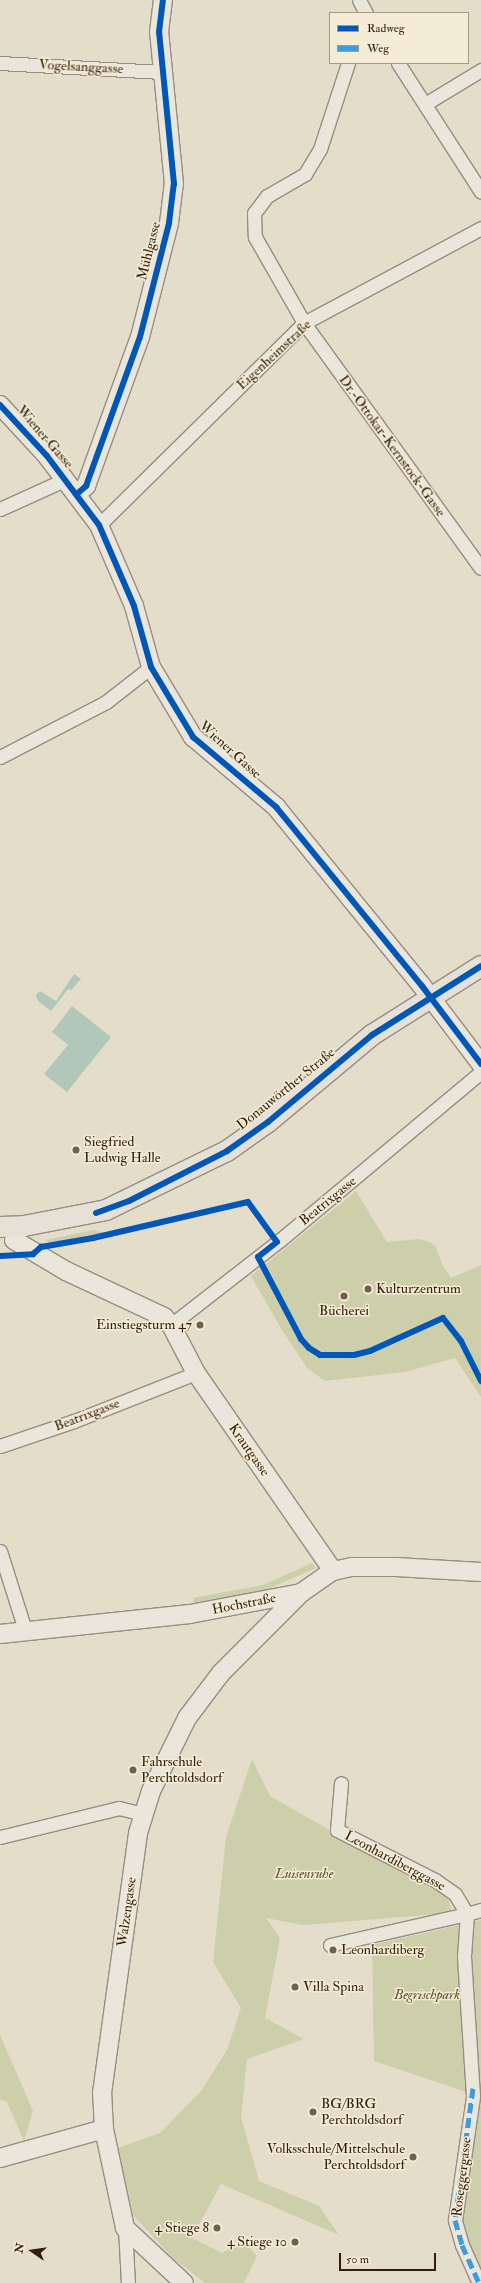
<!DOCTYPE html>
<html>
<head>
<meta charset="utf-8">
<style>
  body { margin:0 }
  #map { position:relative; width:481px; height:2283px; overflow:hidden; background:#e4ddca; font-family:"IM FELL Double Pica",serif }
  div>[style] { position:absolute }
  .green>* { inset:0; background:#cdcfab }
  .water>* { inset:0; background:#b0c7b9 }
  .roads { filter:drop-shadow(1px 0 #958e82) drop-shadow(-1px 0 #958e82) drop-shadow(0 1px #958e82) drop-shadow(0 -1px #958e82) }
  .street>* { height:13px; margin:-6.5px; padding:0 6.5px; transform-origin:6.5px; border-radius:6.5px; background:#eae6dc }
  .secondary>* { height:18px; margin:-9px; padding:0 9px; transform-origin:9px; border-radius:9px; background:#eae6dc }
  .primary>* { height:20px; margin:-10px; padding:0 10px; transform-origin:10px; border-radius:10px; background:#e6e1d7 }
  .quiet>* { height:5px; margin-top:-2.5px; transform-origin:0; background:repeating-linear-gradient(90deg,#3e9bde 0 10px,transparent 0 15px) }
  .cycleway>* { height:6px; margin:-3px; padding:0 3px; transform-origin:3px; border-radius:3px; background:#0057b8 }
  .dots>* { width:11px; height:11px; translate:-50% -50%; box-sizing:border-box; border:2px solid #f5ecd5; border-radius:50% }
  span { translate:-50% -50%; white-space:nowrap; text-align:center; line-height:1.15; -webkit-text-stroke:3px #f5ecd5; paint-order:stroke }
  .street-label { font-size:14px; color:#321e0d }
  .poi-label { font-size:14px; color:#321e0d }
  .left { translate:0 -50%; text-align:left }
  .right { translate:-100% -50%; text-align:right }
  .park-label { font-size:14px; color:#5b5035; font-style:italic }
  .legend { position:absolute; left:329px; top:12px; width:140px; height:52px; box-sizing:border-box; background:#f5ecd5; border:1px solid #a79a85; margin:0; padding:5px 7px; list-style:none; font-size:12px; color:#321e0d }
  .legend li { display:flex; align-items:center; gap:8px; height:20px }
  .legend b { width:20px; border:1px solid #a79a85 }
  .north { position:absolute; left:12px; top:2231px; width:40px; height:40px; -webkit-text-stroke:3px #f5ecd5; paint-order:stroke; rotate:283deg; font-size:11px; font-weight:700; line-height:16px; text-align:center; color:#321e0d }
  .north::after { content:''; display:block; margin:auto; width:14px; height:18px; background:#321e0d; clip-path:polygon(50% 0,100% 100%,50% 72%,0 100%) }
  .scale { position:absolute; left:339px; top:2253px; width:97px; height:18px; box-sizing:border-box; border:2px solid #321e0d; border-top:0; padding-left:5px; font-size:12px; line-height:14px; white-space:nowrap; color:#321e0d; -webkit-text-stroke:3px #f5ecd5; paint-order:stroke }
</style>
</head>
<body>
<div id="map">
  <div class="green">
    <div style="clip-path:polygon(356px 1191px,387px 1242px,419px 1239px,430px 1242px,436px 1247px,442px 1264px,451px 1278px,481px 1265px,481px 1397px,455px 1358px,405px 1372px,325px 1381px,307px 1368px,282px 1330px,251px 1276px)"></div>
    <div style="clip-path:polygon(94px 1230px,105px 1233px,51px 1244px,45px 1240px)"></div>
    <div style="clip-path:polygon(312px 1563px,316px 1568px,268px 1589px,194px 1604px,193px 1598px,263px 1585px)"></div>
    <div style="clip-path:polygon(252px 1759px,270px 1796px,333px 1832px,446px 1889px,452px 1913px,303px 1925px,266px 1918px,280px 1938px,265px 2018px,304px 2039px,247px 2059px,241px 2117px,259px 2181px,319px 2206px,339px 2235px,221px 2184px,192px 2238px,222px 2253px,244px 2241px,257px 2256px,244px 2283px,205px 2283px,173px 2258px,133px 2215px,118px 2148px,160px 2133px,201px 2091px,227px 2050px,241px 2008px,213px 1962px,226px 1837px)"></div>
    <div style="clip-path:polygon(481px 1920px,481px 2273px,469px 2244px,463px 2218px,481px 2097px,374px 2061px,372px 1945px)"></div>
    <div style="clip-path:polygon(0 2035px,33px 2111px,24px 2141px,7px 2102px,0 2099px)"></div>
  </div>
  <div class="water">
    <div style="clip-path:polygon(74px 974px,81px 979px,71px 990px,68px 989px,51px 1011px,38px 1001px,36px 995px,40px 991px,56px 1001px)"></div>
    <div style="clip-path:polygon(72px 1006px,111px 1037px,67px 1092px,44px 1074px,68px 1045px,52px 1032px)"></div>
  </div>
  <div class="roads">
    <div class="street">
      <div style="left:359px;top:0;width:15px;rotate:62deg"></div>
      <div style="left:0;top:63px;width:163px;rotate:3.2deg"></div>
      <div style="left:348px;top:63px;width:90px;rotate:108deg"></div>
      <div style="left:320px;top:149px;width:29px;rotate:121deg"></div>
      <div style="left:305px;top:174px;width:44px;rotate:149.9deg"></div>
      <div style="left:267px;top:196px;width:21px;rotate:127deg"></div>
      <div style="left:254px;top:213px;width:24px;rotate:88deg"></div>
      <div style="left:255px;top:237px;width:99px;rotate:60.3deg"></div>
      <div style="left:304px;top:323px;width:302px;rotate:54.2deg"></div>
      <div style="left:398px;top:63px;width:153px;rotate:57.2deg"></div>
      <div style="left:425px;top:104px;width:66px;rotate:-31.3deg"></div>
      <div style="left:0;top:509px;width:72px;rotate:-24.4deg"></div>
      <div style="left:99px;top:525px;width:288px;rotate:-44.6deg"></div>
      <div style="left:304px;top:323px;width:201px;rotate:-28.2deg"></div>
      <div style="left:0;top:757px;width:119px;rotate:-27.4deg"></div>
      <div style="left:106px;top:702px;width:57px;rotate:-37.9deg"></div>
      <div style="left:171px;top:1325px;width:138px;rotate:-37.9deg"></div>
      <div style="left:280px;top:1240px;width:262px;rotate:-39.9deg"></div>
      <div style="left:0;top:1446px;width:78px;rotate:-18.7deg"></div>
      <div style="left:74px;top:1421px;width:131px;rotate:-21.5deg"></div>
      <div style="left:0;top:1551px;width:83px;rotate:72.4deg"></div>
      <div style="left:0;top:1837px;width:122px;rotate:-13.7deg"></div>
      <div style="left:119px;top:1808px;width:25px;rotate:14deg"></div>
      <div style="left:330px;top:1945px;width:140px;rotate:-12.8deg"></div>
      <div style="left:467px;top:1914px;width:23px;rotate:-121deg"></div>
      <div style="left:455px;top:1894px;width:24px;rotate:-145deg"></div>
      <div style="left:435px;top:1880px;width:110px;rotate:-153deg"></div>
      <div style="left:337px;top:1830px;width:47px;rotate:-85.1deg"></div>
      <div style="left:125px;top:2228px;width:55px;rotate:86.9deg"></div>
      <div style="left:479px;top:2283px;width:42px;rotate:-114.1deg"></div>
      <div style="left:462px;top:2245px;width:26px;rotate:-106deg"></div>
      <div style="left:455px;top:2220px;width:125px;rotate:-81.7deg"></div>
      <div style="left:473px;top:2096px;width:140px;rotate:-93.7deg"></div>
      <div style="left:464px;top:1956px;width:42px;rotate:-85.9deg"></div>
      <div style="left:467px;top:1914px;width:15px;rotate:-16deg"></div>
    </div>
    <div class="secondary">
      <div style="left:0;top:405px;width:69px;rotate:47.3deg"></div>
      <div style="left:47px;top:456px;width:86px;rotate:53deg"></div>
      <div style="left:99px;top:525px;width:88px;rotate:66.6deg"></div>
      <div style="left:134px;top:606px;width:63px;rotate:74.4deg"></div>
      <div style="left:151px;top:667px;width:82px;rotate:59deg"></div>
      <div style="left:193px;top:737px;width:109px;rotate:40.1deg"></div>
      <div style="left:276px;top:807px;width:231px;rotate:50.8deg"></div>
      <div style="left:422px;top:986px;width:98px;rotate:52.9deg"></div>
      <div style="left:78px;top:493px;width:11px;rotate:-41deg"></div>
      <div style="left:86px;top:486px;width:158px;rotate:-70.1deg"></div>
      <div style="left:140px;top:337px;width:118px;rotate:-75.7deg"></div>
      <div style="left:169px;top:223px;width:39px;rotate:-83deg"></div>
      <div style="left:174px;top:184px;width:153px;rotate:-95.6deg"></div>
      <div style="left:159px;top:32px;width:32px;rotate:-83deg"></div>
      <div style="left:14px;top:1240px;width:61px;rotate:30.8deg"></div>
      <div style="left:66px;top:1271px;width:108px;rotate:25.1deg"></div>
      <div style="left:164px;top:1317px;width:11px;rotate:49deg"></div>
      <div style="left:171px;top:1325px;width:54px;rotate:62.5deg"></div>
      <div style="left:196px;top:1373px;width:241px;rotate:55.3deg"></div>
      <div style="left:0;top:1634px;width:191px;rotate:-6deg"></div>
      <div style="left:190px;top:1614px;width:113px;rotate:-10.7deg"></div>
      <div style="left:301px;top:1593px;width:39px;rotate:-35deg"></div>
      <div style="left:333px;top:1571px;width:19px;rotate:-12deg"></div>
      <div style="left:352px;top:1567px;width:44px"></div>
      <div style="left:396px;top:1567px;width:85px;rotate:3.4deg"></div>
      <div style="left:0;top:2158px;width:108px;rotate:-15.6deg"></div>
      <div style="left:184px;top:2283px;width:81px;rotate:-137deg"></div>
      <div style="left:125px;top:2228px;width:101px;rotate:-102deg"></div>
      <div style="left:104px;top:2129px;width:36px;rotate:-93deg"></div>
      <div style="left:102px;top:2093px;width:262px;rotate:-82.1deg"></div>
      <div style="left:138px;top:1833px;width:44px;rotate:-72.8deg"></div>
      <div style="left:151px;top:1791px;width:81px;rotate:-63.7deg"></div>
      <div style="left:187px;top:1718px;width:56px;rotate:-52.9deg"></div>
      <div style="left:221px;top:1673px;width:113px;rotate:-45deg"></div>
    </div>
    <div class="primary">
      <div style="left:0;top:1227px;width:24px;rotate:-2deg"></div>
      <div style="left:24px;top:1226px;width:84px;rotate:-11deg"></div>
      <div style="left:106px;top:1210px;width:135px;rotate:-26deg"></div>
      <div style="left:227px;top:1151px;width:50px;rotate:-35.3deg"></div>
      <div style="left:268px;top:1122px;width:136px;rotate:-39.9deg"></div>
      <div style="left:372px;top:1035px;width:129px;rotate:-32.3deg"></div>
    </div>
  </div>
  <div class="quiet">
    <div style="left:473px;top:2088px;width:133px;rotate:97.8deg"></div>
    <div style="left:455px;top:2220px;width:26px;rotate:74deg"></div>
    <div style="left:462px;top:2245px;width:42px;rotate:65.9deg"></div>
  </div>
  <div class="cycleway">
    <div style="left:0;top:405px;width:69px;rotate:47.3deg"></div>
    <div style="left:47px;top:456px;width:86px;rotate:53deg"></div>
    <div style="left:99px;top:525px;width:88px;rotate:66.6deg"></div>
    <div style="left:134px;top:606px;width:63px;rotate:74.4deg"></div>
    <div style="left:151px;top:667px;width:82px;rotate:59deg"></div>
    <div style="left:193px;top:737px;width:109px;rotate:40.1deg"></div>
    <div style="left:276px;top:807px;width:231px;rotate:50.8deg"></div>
    <div style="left:422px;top:986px;width:98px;rotate:52.9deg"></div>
    <div style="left:78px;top:493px;width:11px;rotate:-41deg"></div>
    <div style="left:86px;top:486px;width:158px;rotate:-70.1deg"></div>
    <div style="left:140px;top:337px;width:118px;rotate:-75.7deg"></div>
    <div style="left:169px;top:223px;width:39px;rotate:-83deg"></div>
    <div style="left:174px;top:184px;width:153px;rotate:-95.6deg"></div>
    <div style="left:159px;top:32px;width:32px;rotate:-83deg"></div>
    <div style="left:96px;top:1213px;width:35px;rotate:-20deg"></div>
    <div style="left:129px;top:1201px;width:110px;rotate:-27deg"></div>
    <div style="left:227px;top:1151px;width:50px;rotate:-35.3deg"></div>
    <div style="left:268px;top:1122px;width:136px;rotate:-39.9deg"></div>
    <div style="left:372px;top:1035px;width:129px;rotate:-32.3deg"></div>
    <div style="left:0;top:1256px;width:33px;rotate:-3deg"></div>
    <div style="left:33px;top:1254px;width:11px;rotate:-41deg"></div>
    <div style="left:41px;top:1247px;width:53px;rotate:-9.8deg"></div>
    <div style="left:93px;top:1238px;width:159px;rotate:-13.1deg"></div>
    <div style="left:248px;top:1202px;width:49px;rotate:54.1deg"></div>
    <div style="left:277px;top:1242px;width:24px;rotate:142deg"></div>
    <div style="left:258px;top:1257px;width:93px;rotate:62.3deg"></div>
    <div style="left:301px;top:1339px;width:12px;rotate:48deg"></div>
    <div style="left:309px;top:1348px;width:13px;rotate:32deg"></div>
    <div style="left:320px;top:1355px;width:34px"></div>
    <div style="left:354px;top:1355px;width:16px;rotate:-14deg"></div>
    <div style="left:370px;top:1351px;width:80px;rotate:-24.3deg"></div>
    <div style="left:443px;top:1318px;width:29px;rotate:52deg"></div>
    <div style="left:461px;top:1341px;width:45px;rotate:63.4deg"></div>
  </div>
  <div class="dots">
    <div style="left:76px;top:1150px;background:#70614f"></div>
    <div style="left:368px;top:1289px;background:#70614f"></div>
    <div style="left:344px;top:1296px;background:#70614f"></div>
    <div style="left:200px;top:1325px;background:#70614f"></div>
    <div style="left:133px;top:1770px;background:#70614f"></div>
    <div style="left:333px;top:1950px;background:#70614f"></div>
    <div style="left:295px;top:1987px;background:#70614f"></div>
    <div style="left:313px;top:2112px;background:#70614f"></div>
    <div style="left:413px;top:2157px;background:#70614f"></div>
    <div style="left:217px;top:2228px;background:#70614f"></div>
    <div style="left:295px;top:2242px;background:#70614f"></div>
  </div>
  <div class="street-label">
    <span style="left:81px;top:67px;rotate:3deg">Vogelsanggasse</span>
    <span style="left:149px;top:251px;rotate:-76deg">Mühlgasse</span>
    <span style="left:274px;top:355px;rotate:-43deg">Eigenheimstraße</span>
    <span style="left:45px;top:437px;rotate:49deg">Wiener Gasse</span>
    <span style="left:392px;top:446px;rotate:54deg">Dr.-Ottokar-Kernstock-Gasse</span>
    <span style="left:230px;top:750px;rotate:42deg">Wiener Gasse</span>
    <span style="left:286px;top:1089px;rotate:-39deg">Donauwörther Straße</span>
    <span style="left:328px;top:1201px;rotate:-39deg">Beatrixgasse</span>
    <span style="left:87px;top:1415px;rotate:-21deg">Beatrixgasse</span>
    <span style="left:249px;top:1450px;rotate:55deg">Krautgasse</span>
    <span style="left:244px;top:1604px;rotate:-11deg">Hochstraße</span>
    <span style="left:395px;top:1861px;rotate:28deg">Leonhardiberggasse</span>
    <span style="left:127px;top:1912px;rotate:-82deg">Walzengasse</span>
    <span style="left:462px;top:2177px;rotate:-83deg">Roseggergasse</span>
  </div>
  <div class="poi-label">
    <span class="left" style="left:84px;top:1150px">Siegfried<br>Ludwig Halle</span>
    <span class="left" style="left:376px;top:1289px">Kulturzentrum</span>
    <span style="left:344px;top:1311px">Bücherei</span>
    <span class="right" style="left:192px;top:1325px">Einstiegsturm 47</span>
    <span class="left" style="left:141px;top:1770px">Fahrschule<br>Perchtoldsdorf</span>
    <span class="left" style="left:341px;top:1950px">Leonhardiberg</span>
    <span class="left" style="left:303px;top:1987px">Villa Spina</span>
    <span class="left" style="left:321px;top:2112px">BG/BRG<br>Perchtoldsdorf</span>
    <span class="right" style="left:405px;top:2157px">Volksschule/Mittelschule<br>Perchtoldsdorf</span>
    <span class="right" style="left:209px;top:2228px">4 Stiege 8</span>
    <span class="right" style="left:287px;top:2242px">4 Stiege 10</span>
  </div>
  <div class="park-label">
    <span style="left:304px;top:1874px">Luisenruhe</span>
    <span style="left:427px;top:1995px">Begrischpark</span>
  </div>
  <ul class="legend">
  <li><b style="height:5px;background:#0057b8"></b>Radweg</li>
  <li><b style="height:5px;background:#3e9bde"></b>Weg</li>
  </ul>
  <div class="north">N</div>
  <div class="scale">50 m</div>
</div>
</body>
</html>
